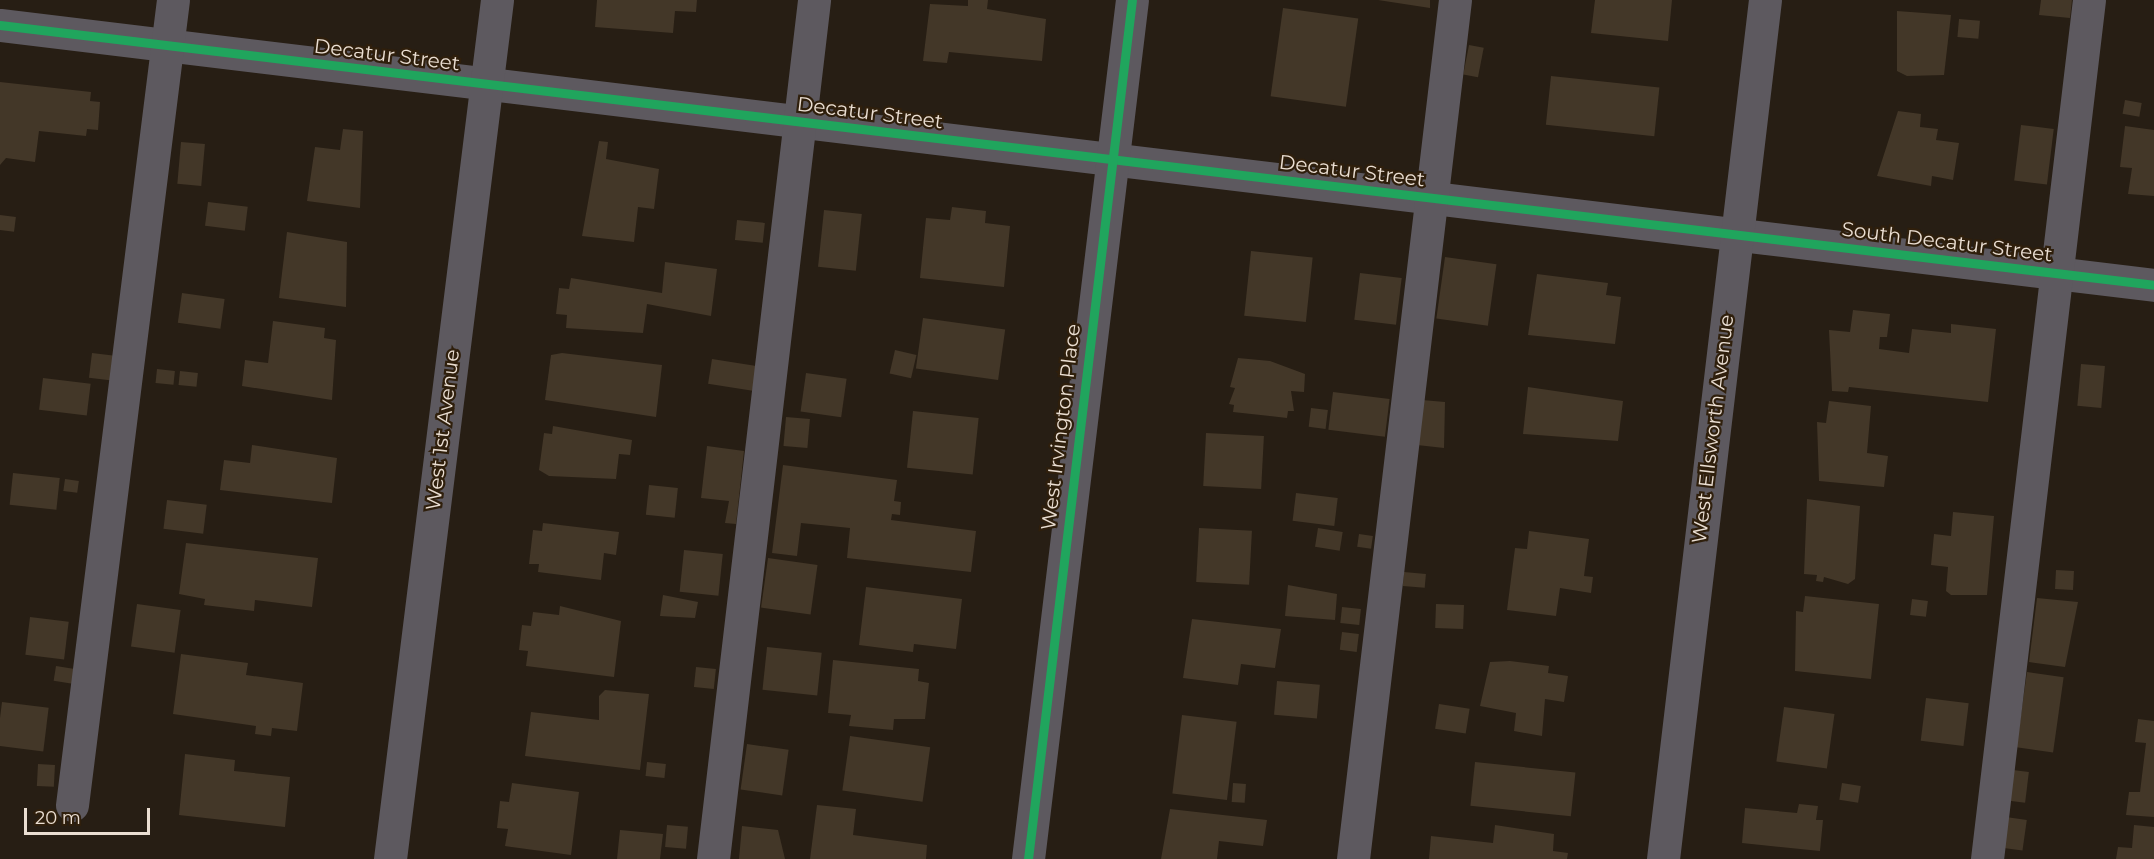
<!DOCTYPE html>
<html>
<head>
<meta charset="utf-8">
<style>
  body { margin:0 }
  #map { position:relative; width:2154px; height:859px; overflow:hidden; background:#271e14; font-family:Montserrat,sans-serif }
  div>[style] { position:absolute }
  .building>* { inset:0; background:#433728; transform-origin:0 0 }
  .minor>* { height:33px; margin:-16.5px; padding:0 16.5px; transform-origin:16.5px; border-radius:16.5px; background:#5d595f }
  .cycleway>* { height:9px; margin:-4.5px; padding:0 4.5px; transform-origin:4.5px; border-radius:4.5px; background:#20a55d }
  span { translate:-50% -50%; white-space:nowrap; text-align:center; line-height:1.15; -webkit-text-stroke:4.5px #2f1f0c; paint-order:stroke }
  .street-label { font-size:20px; color:#eaded2 }
  .scale { position:absolute; left:24px; top:808px; width:126px; height:27px; box-sizing:border-box; border:3px solid #eaded2; border-top:0; padding-left:8px; font-size:18px; line-height:21px; white-space:nowrap; color:#eaded2; -webkit-text-stroke:4px #2f1f0c; paint-order:stroke }
</style>
</head>
<body>
<div id="map">
  <div class="building">
    <div style="clip-path:polygon(597px 0,697px 0,696px 12px,675px 11px,673px 33px,595px 27px)"></div>
    <div style="clip-path:polygon(968px 0,988px 0,987px 9px,1046px 19px,1042px 61px,949px 52px,947px 63px,923px 61px,930px 4px,968px 6px)"></div>
    <div style="clip-path:polygon(1378px 0,1430px 0,1430px 8px)"></div>
    <div style="clip-path:polygon(1595px 0,1672px 0,1668px 41px,1591px 33px)"></div>
    <div style="clip-path:polygon(2041px 0,2072px 0,2070px 18px,2039px 15px)"></div>
    <div style="left:1283px;top:8px;width:76px;height:89px;rotate:8deg"></div>
    <div style="clip-path:polygon(1897px 11px,1951px 15px,1944px 75px,1907px 76px,1897px 71px)"></div>
    <div style="left:1959px;top:19px;width:21px;height:18px;rotate:5deg"></div>
    <div style="left:1469px;top:45px;width:15px;height:30px;rotate:11deg"></div>
    <div style="left:1551px;top:76px;width:109px;height:49px;rotate:6deg"></div>
    <div style="clip-path:polygon(0 82px,91px 92px,90px 101px,100px 102px,98px 130px,87px 129px,86px 136px,39px 131px,35px 162px,6px 158px,0 165px)"></div>
    <div style="left:2125px;top:100px;width:17px;height:14px;rotate:10deg"></div>
    <div style="clip-path:polygon(1898px 111px,1921px 114px,1920px 127px,1938px 129px,1936px 140px,1959px 143px,1953px 180px,1932px 176px,1931px 186px,1877px 176px)"></div>
    <div style="left:2021px;top:125px;width:33px;height:56px;rotate:7deg"></div>
    <div style="clip-path:polygon(2125px 126px,2154px 130px,2154px 196px,2128px 194px,2132px 168px,2120px 167px)"></div>
    <div style="clip-path:polygon(343px 129px,363px 131px,360px 208px,307px 201px,315px 147px,340px 150px)"></div>
    <div style="clip-path:polygon(599px 141px,608px 142px,606px 159px,659px 169px,654px 209px,638px 207px,634px 242px,582px 236px)"></div>
    <div style="left:181px;top:142px;width:24px;height:42px;rotate:5deg"></div>
    <div style="left:208px;top:202px;width:40px;height:24px;rotate:7deg"></div>
    <div style="clip-path:polygon(952px 207px,986px 211px,985px 223px,1010px 226px,1004px 287px,920px 278px,926px 218px,950px 220px)"></div>
    <div style="left:824px;top:210px;width:38px;height:57px;rotate:6deg"></div>
    <div style="left:0;top:215px;width:16px;height:15px;rotate:7deg"></div>
    <div style="left:737px;top:220px;width:28px;height:20px;rotate:6deg"></div>
    <div style="clip-path:polygon(287px 232px,347px 242px,346px 307px,279px 298px)"></div>
    <div style="left:1251px;top:251px;width:62px;height:65px;rotate:6deg"></div>
    <div style="left:1445px;top:257px;width:52px;height:62px;rotate:8deg"></div>
    <div style="clip-path:polygon(665px 262px,717px 269px,711px 316px,647px 304px,643px 333px,566px 328px,567px 315px,556px 314px,559px 288px,569px 289px,571px 278px,662px 293px)"></div>
    <div style="left:1360px;top:273px;width:42px;height:47px;rotate:7deg"></div>
    <div style="clip-path:polygon(1537px 274px,1608px 283px,1606px 295px,1621px 297px,1615px 344px,1528px 335px)"></div>
    <div style="left:182px;top:293px;width:43px;height:30px;rotate:8deg"></div>
    <div style="clip-path:polygon(1853px 310px,1890px 314px,1887px 337px,1880px 337px,1879px 349px,1909px 353px,1912px 329px,1951px 333px,1951px 324px,1996px 329px,1988px 402px,1849px 387px,1848px 392px,1832px 391px,1829px 330px,1850px 332px)"></div>
    <div style="left:923px;top:318px;width:83px;height:51px;rotate:8deg"></div>
    <div style="clip-path:polygon(273px 321px,325px 328px,324px 338px,336px 340px,332px 400px,242px 386px,245px 360px,268px 363px)"></div>
    <div style="left:895px;top:350px;width:22px;height:24px;rotate:13deg"></div>
    <div style="left:92px;top:353px;width:23px;height:25px;rotate:7deg"></div>
    <div style="clip-path:polygon(562px 353px,662px 365px,656px 417px,545px 400px,551px 355px)"></div>
    <div style="clip-path:polygon(1238px 358px,1270px 361px,1305px 374px,1304px 392px,1291px 391px,1294px 411px,1288px 411px,1287px 418px,1233px 412px,1234px 405px,1229px 404px,1235px 388px,1230px 387px)"></div>
    <div style="left:712px;top:359px;width:45px;height:25px;rotate:9deg"></div>
    <div style="left:2081px;top:364px;width:24px;height:42px;rotate:5deg"></div>
    <div style="left:157px;top:369px;width:18px;height:14px;rotate:6deg"></div>
    <div style="left:180px;top:371px;width:18px;height:14px;rotate:6deg"></div>
    <div style="left:806px;top:373px;width:41px;height:39px;rotate:8deg"></div>
    <div style="left:43px;top:378px;width:48px;height:32px;rotate:7deg"></div>
    <div style="clip-path:polygon(1528px 387px,1623px 401px,1618px 441px,1523px 434px)"></div>
    <div style="left:1333px;top:392px;width:57px;height:38px;rotate:7deg"></div>
    <div style="clip-path:polygon(1422px 400px,1445px 402px,1444px 448px,1417px 445px)"></div>
    <div style="clip-path:polygon(1829px 401px,1871px 406px,1867px 453px,1888px 456px,1884px 487px,1819px 481px,1817px 422px,1826px 423px)"></div>
    <div style="left:1311px;top:408px;width:17px;height:19px;rotate:7deg"></div>
    <div style="left:913px;top:411px;width:66px;height:57px;rotate:6deg"></div>
    <div style="left:786px;top:417px;width:24px;height:29px;rotate:5deg"></div>
    <div style="clip-path:polygon(553px 426px,632px 440px,630px 455px,619px 454px,616px 479px,549px 476px,539px 470px,544px 433px,552px 434px)"></div>
    <div style="left:1206px;top:433px;width:58px;height:53px;rotate:3deg"></div>
    <div style="clip-path:polygon(252px 445px,337px 458px,332px 503px,220px 490px,224px 460px,250px 463px)"></div>
    <div style="clip-path:polygon(707px 446px,744px 451px,736px 524px,725px 523px,729px 501px,701px 498px)"></div>
    <div style="clip-path:polygon(783px 465px,897px 480px,894px 501px,901px 502px,900px 515px,892px 514px,891px 520px,976px 531px,971px 572px,847px 558px,850px 528px,801px 523px,797px 556px,772px 553px)"></div>
    <div style="left:13px;top:473px;width:47px;height:32px;rotate:6deg"></div>
    <div style="left:65px;top:479px;width:14px;height:12px;rotate:8deg"></div>
    <div style="left:649px;top:485px;width:29px;height:30px;rotate:6deg"></div>
    <div style="left:1296px;top:493px;width:42px;height:28px;rotate:7deg"></div>
    <div style="clip-path:polygon(1807px 499px,1860px 506px,1855px 579px,1848px 584px,1824px 577px,1823px 582px,1816px 581px,1817px 575px,1804px 574px)"></div>
    <div style="left:167px;top:500px;width:40px;height:29px;rotate:7deg"></div>
    <div style="clip-path:polygon(1953px 512px,1994px 516px,1987px 595px,1951px 595px,1946px 591px,1948px 567px,1931px 565px,1934px 534px,1951px 536px)"></div>
    <div style="clip-path:polygon(543px 523px,619px 532px,616px 555px,604px 553px,601px 580px,538px 572px,539px 564px,529px 564px,533px 530px,542px 531px)"></div>
    <div style="left:1199px;top:528px;width:53px;height:54px;rotate:3deg"></div>
    <div style="left:1318px;top:528px;width:25px;height:19px;rotate:9deg"></div>
    <div style="clip-path:polygon(1529px 531px,1589px 539px,1584px 576px,1593px 577px,1591px 593px,1560px 588px,1556px 616px,1507px 610px,1515px 548px,1527px 549px)"></div>
    <div style="left:1359px;top:534px;width:14px;height:13px;rotate:8deg"></div>
    <div style="clip-path:polygon(186px 543px,318px 558px,312px 607px,255px 600px,254px 611px,204px 605px,205px 599px,179px 594px)"></div>
    <div style="left:684px;top:550px;width:39px;height:42px;rotate:6deg"></div>
    <div style="left:768px;top:558px;width:50px;height:50px;rotate:8deg"></div>
    <div style="left:2056px;top:570px;width:18px;height:19px;rotate:3deg"></div>
    <div style="left:1404px;top:572px;width:22px;height:14px;rotate:5deg"></div>
    <div style="clip-path:polygon(1288px 585px,1337px 594px,1335px 620px,1285px 616px)"></div>
    <div style="clip-path:polygon(866px 587px,962px 599px,956px 649px,914px 644px,913px 652px,859px 645px)"></div>
    <div style="clip-path:polygon(663px 595px,698px 602px,695px 618px,660px 616px)"></div>
    <div style="clip-path:polygon(1805px 596px,1879px 604px,1871px 679px,1795px 671px,1796px 611px,1803px 612px)"></div>
    <div style="clip-path:polygon(2037px 598px,2078px 602px,2065px 667px,2029px 662px)"></div>
    <div style="left:1912px;top:599px;width:16px;height:16px;rotate:7deg"></div>
    <div style="left:137px;top:604px;width:44px;height:43px;rotate:8deg"></div>
    <div style="left:1436px;top:604px;width:28px;height:24px;rotate:2deg"></div>
    <div style="clip-path:polygon(560px 606px,621px 621px,614px 677px,526px 666px,528px 651px,519px 650px,522px 625px,531px 626px,533px 612px,559px 615px)"></div>
    <div style="left:1342px;top:607px;width:19px;height:16px;rotate:6deg"></div>
    <div style="left:30px;top:617px;width:39px;height:38px;rotate:7deg"></div>
    <div style="clip-path:polygon(1192px 619px,1281px 629px,1275px 668px,1241px 664px,1238px 685px,1183px 678px)"></div>
    <div style="left:1342px;top:632px;width:17px;height:18px;rotate:7deg"></div>
    <div style="left:767px;top:647px;width:55px;height:43px;rotate:6deg"></div>
    <div style="clip-path:polygon(181px 654px,248px 663px,246px 675px,303px 683px,297px 731px,272px 728px,271px 736px,255px 734px,256px 726px,173px 714px)"></div>
    <div style="clip-path:polygon(833px 660px,919px 669px,918px 681px,929px 683px,925px 719px,894px 719px,893px 730px,849px 726px,851px 715px,828px 713px)"></div>
    <div style="clip-path:polygon(1510px 661px,1549px 666px,1548px 673px,1568px 676px,1564px 702px,1545px 699px,1542px 736px,1514px 731px,1516px 713px,1480px 706px,1490px 662px)"></div>
    <div style="left:56px;top:666px;width:19px;height:15px;rotate:9deg"></div>
    <div style="left:696px;top:667px;width:20px;height:20px;rotate:6deg"></div>
    <div style="left:2027px;top:672px;width:37px;height:76px;rotate:8deg"></div>
    <div style="left:1277px;top:681px;width:43px;height:34px;rotate:5deg"></div>
    <div style="clip-path:polygon(605px 690px,649px 694px,640px 770px,525px 756px,531px 712px,599px 720px,599px 696px)"></div>
    <div style="left:1926px;top:698px;width:43px;height:43px;rotate:7deg"></div>
    <div style="left:2px;top:702px;width:47px;height:44px;rotate:7deg"></div>
    <div style="left:1439px;top:704px;width:31px;height:25px;rotate:9deg"></div>
    <div style="left:1784px;top:707px;width:51px;height:55px;rotate:8deg"></div>
    <div style="left:1182px;top:715px;width:55px;height:79px;rotate:7deg"></div>
    <div style="clip-path:polygon(2138px 719px,2154px 721px,2154px 817px,2126px 815px,2129px 792px,2140px 792px,2146px 743px,2135px 742px)"></div>
    <div style="left:850px;top:736px;width:81px;height:55px;rotate:8deg"></div>
    <div style="left:747px;top:744px;width:42px;height:46px;rotate:8deg"></div>
    <div style="clip-path:polygon(185px 754px,235px 760px,234px 771px,290px 777px,285px 827px,179px 815px)"></div>
    <div style="left:647px;top:762px;width:19px;height:14px;rotate:6deg"></div>
    <div style="left:1475px;top:762px;width:101px;height:44px;rotate:6deg"></div>
    <div style="left:38px;top:764px;width:17px;height:22px;rotate:3deg"></div>
    <div style="left:2013px;top:770px;width:16px;height:31px;rotate:7deg"></div>
    <div style="clip-path:polygon(512px 783px,579px 792px,571px 855px,505px 846px,508px 829px,497px 828px,500px 801px,509px 802px)"></div>
    <div style="left:1233px;top:783px;width:13px;height:19px;rotate:4deg"></div>
    <div style="left:1842px;top:783px;width:19px;height:17px;rotate:9deg"></div>
    <div style="clip-path:polygon(1799px 804px,1818px 806px,1816px 820px,1823px 820px,1820px 851px,1742px 843px,1745px 808px,1797px 813px)"></div>
    <div style="clip-path:polygon(817px 805px,856px 809px,853px 835px,927px 845px,926px 859px,810px 859px)"></div>
    <div style="clip-path:polygon(1170px 809px,1267px 820px,1263px 846px,1219px 841px,1217px 859px,1161px 859px)"></div>
    <div style="left:2006px;top:817px;width:21px;height:31px;rotate:8deg"></div>
    <div style="left:667px;top:825px;width:21px;height:22px;rotate:5deg"></div>
    <div style="clip-path:polygon(1495px 825px,1554px 834px,1553px 851px,1568px 853px,1567px 859px,1429px 859px,1431px 836px,1493px 843px)"></div>
    <div style="clip-path:polygon(2134px 825px,2154px 827px,2154px 859px,2116px 859px,2118px 847px,2132px 848px)"></div>
    <div style="clip-path:polygon(742px 826px,778px 830px,785px 859px,739px 859px)"></div>
    <div style="clip-path:polygon(620px 830px,663px 834px,660px 859px,617px 859px)"></div>
  </div>
  <div class="minor">
    <div style="left:0;top:25px;width:2170px;rotate:6.88deg"></div>
    <div style="left:72px;top:805px;width:811px;rotate:-82.85deg"></div>
    <div style="left:390px;top:859px;width:866px;rotate:-82.9deg"></div>
    <div style="left:713px;top:859px;width:865px;rotate:-83.29deg"></div>
    <div style="left:1028px;top:859px;width:865px;rotate:-83.1deg"></div>
    <div style="left:1353px;top:859px;width:865px;rotate:-83.23deg"></div>
    <div style="left:1663px;top:859px;width:865px;rotate:-83.23deg"></div>
    <div style="left:1987px;top:859px;width:865px;rotate:-83.23deg"></div>
  </div>
  <div class="cycleway">
    <div style="left:0;top:25px;width:2170px;rotate:6.88deg"></div>
    <div style="left:1028px;top:859px;width:865px;rotate:-83.1deg"></div>
  </div>
  <div class="street-label">
    <span style="left:387px;top:55px;rotate:7deg">Decatur Street</span>
    <span style="left:870px;top:113px;rotate:7deg">Decatur Street</span>
    <span style="left:1352px;top:171px;rotate:7deg">Decatur Street</span>
    <span style="left:1947px;top:242px;rotate:7deg">South Decatur Street</span>
    <span style="left:1061px;top:427px;rotate:-83deg">West Irvington Place</span>
    <span style="left:1713px;top:429px;rotate:-83deg">West Ellsworth Avenue</span>
    <span style="left:443px;top:430px;rotate:-83deg">West 1st Avenue</span>
  </div>
  <div class="scale">20 m</div>
</div>
</body>
</html>
